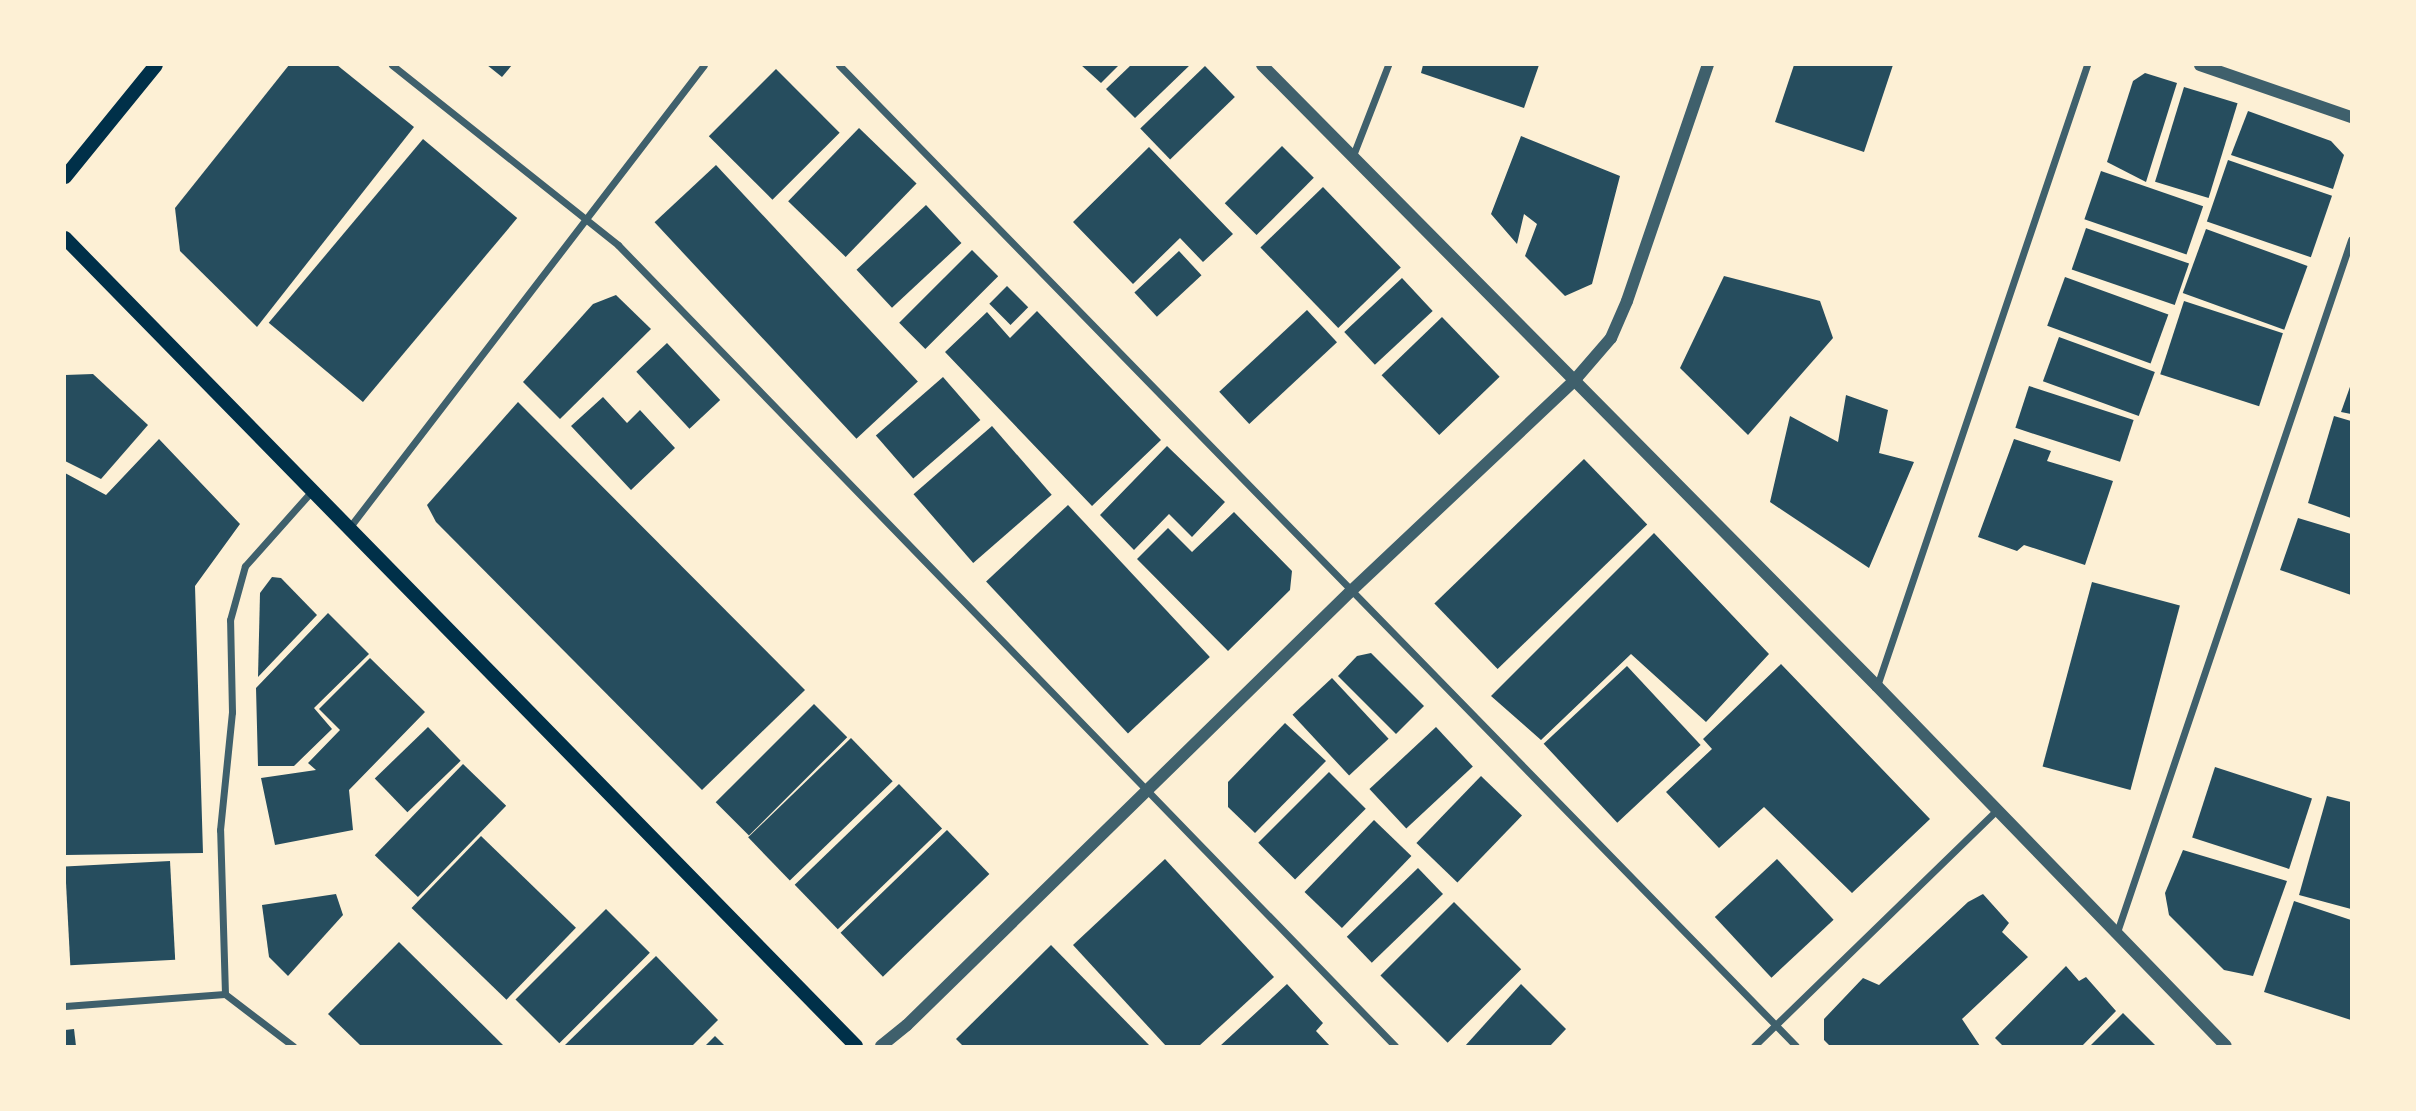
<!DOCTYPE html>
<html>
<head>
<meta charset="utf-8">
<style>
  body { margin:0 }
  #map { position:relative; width:2416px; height:1111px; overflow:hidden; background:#fdf0d5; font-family:"Fira Sans",sans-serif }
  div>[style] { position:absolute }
  .building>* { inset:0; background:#264d5e; transform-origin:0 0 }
  .minor>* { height:7px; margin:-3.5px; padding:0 3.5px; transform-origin:3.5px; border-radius:3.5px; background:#3f606c }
  .tertiary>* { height:12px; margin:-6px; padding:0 6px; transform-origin:6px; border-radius:6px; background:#3f606c }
  .secondary>* { height:14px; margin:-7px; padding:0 7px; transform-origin:7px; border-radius:7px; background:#003049 }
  span { translate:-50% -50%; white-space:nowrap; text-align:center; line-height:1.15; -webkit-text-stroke:7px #fdf0d5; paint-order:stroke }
  .frame { position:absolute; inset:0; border:66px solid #fdf0d5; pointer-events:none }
</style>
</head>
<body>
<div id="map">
  <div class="building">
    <div style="clip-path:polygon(289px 65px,337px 65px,414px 127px,257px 327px,180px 251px,175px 208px)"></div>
    <div style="clip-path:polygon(487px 65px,512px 65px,502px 77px)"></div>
    <div style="clip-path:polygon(1081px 65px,1119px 65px,1101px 83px)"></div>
    <div style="clip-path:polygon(1131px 65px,1190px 65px,1135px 118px,1106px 89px)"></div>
    <div style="clip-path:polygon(1423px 65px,1539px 65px,1524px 108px,1421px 73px)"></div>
    <div style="clip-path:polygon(1794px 65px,1893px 65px,1864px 152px,1775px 122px)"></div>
    <div style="left:1205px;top:66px;width:43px;height:90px;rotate:46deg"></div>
    <div style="left:776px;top:69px;width:90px;height:95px;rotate:45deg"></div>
    <div style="clip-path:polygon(2145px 73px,2177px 83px,2146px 182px,2107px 162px,2133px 81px)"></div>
    <div style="left:2184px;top:87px;width:56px;height:99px;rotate:17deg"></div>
    <div style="clip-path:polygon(2248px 111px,2331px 141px,2344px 155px,2333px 189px,2231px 155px)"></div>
    <div style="left:859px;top:128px;width:80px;height:102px;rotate:44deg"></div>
    <div style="clip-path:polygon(1521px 136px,1620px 176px,1592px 284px,1565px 296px,1525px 256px,1537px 224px,1524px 214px,1517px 244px,1491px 214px)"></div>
    <div style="left:423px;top:139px;width:123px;height:240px;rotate:40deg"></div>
    <div style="left:1282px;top:146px;width:45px;height:81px;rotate:45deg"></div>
    <div style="clip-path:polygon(1149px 147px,1233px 234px,1203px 262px,1180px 238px,1133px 284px,1073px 222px)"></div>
    <div style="left:2228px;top:160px;width:110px;height:65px;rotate:19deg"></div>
    <div style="left:716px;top:165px;width:296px;height:84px;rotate:47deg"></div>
    <div style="left:2101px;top:171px;width:108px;height:51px;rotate:19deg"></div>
    <div style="left:1323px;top:187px;width:112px;height:87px;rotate:46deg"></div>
    <div style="left:926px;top:205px;width:52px;height:95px;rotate:47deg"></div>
    <div style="left:2086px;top:228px;width:109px;height:44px;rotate:19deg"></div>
    <div style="left:2206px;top:229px;width:108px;height:68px;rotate:20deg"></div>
    <div style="left:972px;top:250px;width:37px;height:103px;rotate:45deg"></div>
    <div style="left:1179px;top:251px;width:33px;height:61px;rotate:47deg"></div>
    <div style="clip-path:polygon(1724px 276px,1820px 301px,1833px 338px,1748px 435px,1680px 368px)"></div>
    <div style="left:2065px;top:277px;width:110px;height:52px;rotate:20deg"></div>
    <div style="left:1402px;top:278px;width:45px;height:79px;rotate:47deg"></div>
    <div style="left:1007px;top:286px;width:30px;height:25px;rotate:45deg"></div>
    <div style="clip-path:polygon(616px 295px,651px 329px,560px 419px,523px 382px,593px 304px)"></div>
    <div style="left:2184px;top:301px;width:104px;height:77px;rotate:18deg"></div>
    <div style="left:1307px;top:310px;width:44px;height:120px;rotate:47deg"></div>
    <div style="clip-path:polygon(1037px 311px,1161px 440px,1092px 506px,945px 352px,987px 312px,1010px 338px)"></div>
    <div style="left:1442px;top:317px;width:83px;height:84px;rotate:46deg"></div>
    <div style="left:2059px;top:337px;width:102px;height:47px;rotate:20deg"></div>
    <div style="left:667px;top:343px;width:78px;height:42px;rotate:47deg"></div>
    <div style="clip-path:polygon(93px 374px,148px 425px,101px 479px,65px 461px,65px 375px)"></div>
    <div style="left:943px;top:377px;width:57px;height:89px;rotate:49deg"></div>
    <div style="clip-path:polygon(2351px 384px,2351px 414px,2341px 412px)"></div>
    <div style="left:2029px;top:386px;width:110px;height:44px;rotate:18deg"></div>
    <div style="clip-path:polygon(1846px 395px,1888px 410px,1879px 453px,1914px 462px,1869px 568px,1770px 502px,1790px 416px,1838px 442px)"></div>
    <div style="clip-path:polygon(603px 397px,627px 423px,640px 410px,675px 448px,631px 490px,571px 426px)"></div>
    <div style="clip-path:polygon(518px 402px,805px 690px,702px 790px,436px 522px,427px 505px)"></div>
    <div style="clip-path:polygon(2334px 416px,2351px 421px,2351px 518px,2308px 503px)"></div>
    <div style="left:992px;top:426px;width:91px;height:104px;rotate:49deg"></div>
    <div style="clip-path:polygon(159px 439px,240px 524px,195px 586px,203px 853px,65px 855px,65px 473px,106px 495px)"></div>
    <div style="clip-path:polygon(2014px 439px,2051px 451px,2047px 461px,2113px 481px,2085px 565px,2024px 545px,2017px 551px,1978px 537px)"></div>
    <div style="clip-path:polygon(1167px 446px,1225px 502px,1192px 537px,1169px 514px,1134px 550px,1100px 515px)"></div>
    <div style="left:1584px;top:459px;width:91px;height:208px;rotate:46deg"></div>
    <div style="left:1068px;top:505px;width:208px;height:112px;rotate:47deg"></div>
    <div style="clip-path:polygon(1234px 512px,1292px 571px,1290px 590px,1228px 651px,1137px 559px,1168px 528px,1192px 552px)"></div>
    <div style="clip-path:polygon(2298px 518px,2351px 534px,2351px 595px,2280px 570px)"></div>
    <div style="clip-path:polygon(1654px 533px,1769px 654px,1706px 722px,1631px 654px,1541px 740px,1491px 696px)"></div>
    <div style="clip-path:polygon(272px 577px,281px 578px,317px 615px,258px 677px,260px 593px)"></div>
    <div style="left:2092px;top:582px;width:91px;height:191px;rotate:15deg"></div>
    <div style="clip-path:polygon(328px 613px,369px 654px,314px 708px,332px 729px,294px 766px,258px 766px,256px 688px)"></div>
    <div style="clip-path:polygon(1371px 653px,1424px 706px,1396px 734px,1338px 676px,1357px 656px)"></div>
    <div style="clip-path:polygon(370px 658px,425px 712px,349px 790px,353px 830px,275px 845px,261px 778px,316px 770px,308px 763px,340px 730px,319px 709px)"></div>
    <div style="clip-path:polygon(1781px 664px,1930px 819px,1852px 893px,1764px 807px,1719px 848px,1666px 792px,1712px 749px,1703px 739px)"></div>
    <div style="left:1627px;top:666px;width:108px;height:114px;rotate:47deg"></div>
    <div style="left:1332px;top:678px;width:83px;height:54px;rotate:47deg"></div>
    <div style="left:814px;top:704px;width:47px;height:139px;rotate:45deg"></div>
    <div style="clip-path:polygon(1285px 723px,1326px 761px,1255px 833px,1228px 807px,1228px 782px)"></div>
    <div style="left:428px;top:727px;width:47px;height:74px;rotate:46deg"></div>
    <div style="left:1436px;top:727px;width:54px;height:91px;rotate:47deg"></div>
    <div style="left:851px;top:738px;width:60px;height:143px;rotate:46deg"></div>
    <div style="left:463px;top:764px;width:60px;height:127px;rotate:44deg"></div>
    <div style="left:2215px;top:767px;width:102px;height:74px;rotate:18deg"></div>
    <div style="left:1329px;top:772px;width:52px;height:100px;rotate:45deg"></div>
    <div style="left:1481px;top:776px;width:57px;height:93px;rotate:44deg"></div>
    <div style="left:899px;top:784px;width:62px;height:145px;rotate:46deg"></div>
    <div style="clip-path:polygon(2327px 796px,2351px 802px,2351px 909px,2299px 895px)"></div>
    <div style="left:1374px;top:820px;width:52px;height:100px;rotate:44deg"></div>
    <div style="left:947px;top:830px;width:61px;height:148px;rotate:46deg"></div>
    <div style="left:481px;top:836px;width:132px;height:100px;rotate:44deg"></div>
    <div style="clip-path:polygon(2183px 850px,2287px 881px,2253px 976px,2224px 970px,2169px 915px,2165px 893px)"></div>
    <div style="clip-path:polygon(1165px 859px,1274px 977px,1199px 1046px,1166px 1046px,1073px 945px)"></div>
    <div style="left:1777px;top:859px;width:83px;height:85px;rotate:47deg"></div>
    <div style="left:170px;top:861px;width:99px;height:105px;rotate:87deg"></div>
    <div style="left:1418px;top:868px;width:36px;height:99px;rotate:46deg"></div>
    <div style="clip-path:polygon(336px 894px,343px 915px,288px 976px,269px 957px,262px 905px)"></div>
    <div style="clip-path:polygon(1983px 894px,2009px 923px,2002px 932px,2028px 957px,1962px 1019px,1980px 1046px,1830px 1046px,1824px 1040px,1824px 1019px,1863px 978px,1879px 985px,1968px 902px)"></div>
    <div style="clip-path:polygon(2294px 901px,2351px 920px,2351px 1020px,2264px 992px)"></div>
    <div style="left:1454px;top:902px;width:95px;height:104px;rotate:45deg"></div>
    <div style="left:606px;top:909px;width:62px;height:128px;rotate:45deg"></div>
    <div style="clip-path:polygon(399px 942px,504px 1046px,361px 1046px,328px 1014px)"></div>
    <div style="clip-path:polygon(1051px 945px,1150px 1046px,963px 1046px,956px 1039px)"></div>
    <div style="clip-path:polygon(656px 956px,718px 1020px,692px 1046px,564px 1046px)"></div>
    <div style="clip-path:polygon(2066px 966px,2079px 981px,2086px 977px,2116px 1011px,2082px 1046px,2003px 1046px,1995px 1038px)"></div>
    <div style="clip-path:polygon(1287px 984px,1323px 1023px,1316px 1031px,1330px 1046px,1220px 1046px)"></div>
    <div style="clip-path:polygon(1521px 984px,1566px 1029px,1550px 1046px,1465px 1046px)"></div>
    <div style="clip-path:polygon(2123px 1013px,2156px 1046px,2090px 1046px)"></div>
    <div style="clip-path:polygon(74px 1029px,76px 1046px,65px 1046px,65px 1030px)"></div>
    <div style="clip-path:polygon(715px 1036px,725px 1046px,705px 1046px)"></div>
  </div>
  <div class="minor">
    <div style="left:392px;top:65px;width:289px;rotate:38.5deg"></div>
    <div style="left:618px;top:245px;width:1116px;rotate:45.87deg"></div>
    <div style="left:839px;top:65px;width:1370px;rotate:45.71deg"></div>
    <div style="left:1352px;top:158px;width:100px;rotate:-68.8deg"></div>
    <div style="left:349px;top:528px;width:583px;rotate:-52.52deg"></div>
    <div style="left:1877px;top:686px;width:656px;rotate:-71.32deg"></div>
    <div style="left:2116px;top:935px;width:734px;rotate:-71.32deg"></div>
    <div style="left:225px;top:994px;width:164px;rotate:-91.7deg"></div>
    <div style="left:220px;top:830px;width:119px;rotate:-84.2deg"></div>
    <div style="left:232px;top:712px;width:92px;rotate:-91.2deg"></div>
    <div style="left:230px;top:620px;width:56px;rotate:-74.5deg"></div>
    <div style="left:245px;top:566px;width:99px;rotate:-48.3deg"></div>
    <div style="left:65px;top:1006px;width:160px;rotate:-4.3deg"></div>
    <div style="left:225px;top:994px;width:86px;rotate:37.4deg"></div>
    <div style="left:1754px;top:1046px;width:339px;rotate:-44.2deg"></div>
  </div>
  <div class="tertiary">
    <div style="left:1262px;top:65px;width:874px;rotate:45.28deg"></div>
    <div style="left:1877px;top:686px;width:501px;rotate:45.89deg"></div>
    <div style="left:2200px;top:65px;width:160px;rotate:19deg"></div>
    <div style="left:881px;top:1046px;width:33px;rotate:-39deg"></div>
    <div style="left:907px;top:1025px;width:619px;rotate:-44.35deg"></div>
    <div style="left:1350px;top:592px;width:306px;rotate:-43.3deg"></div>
    <div style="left:1573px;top:382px;width:58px;rotate:-49.2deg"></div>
    <div style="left:1611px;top:338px;width:40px;rotate:-66.6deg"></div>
    <div style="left:1627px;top:301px;width:250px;rotate:-71.1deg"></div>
  </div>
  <div class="secondary">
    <div style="left:65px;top:177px;width:144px;rotate:-50.9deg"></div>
    <div style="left:65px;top:238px;width:1131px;rotate:45.61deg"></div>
  </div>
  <div class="frame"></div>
</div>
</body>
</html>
